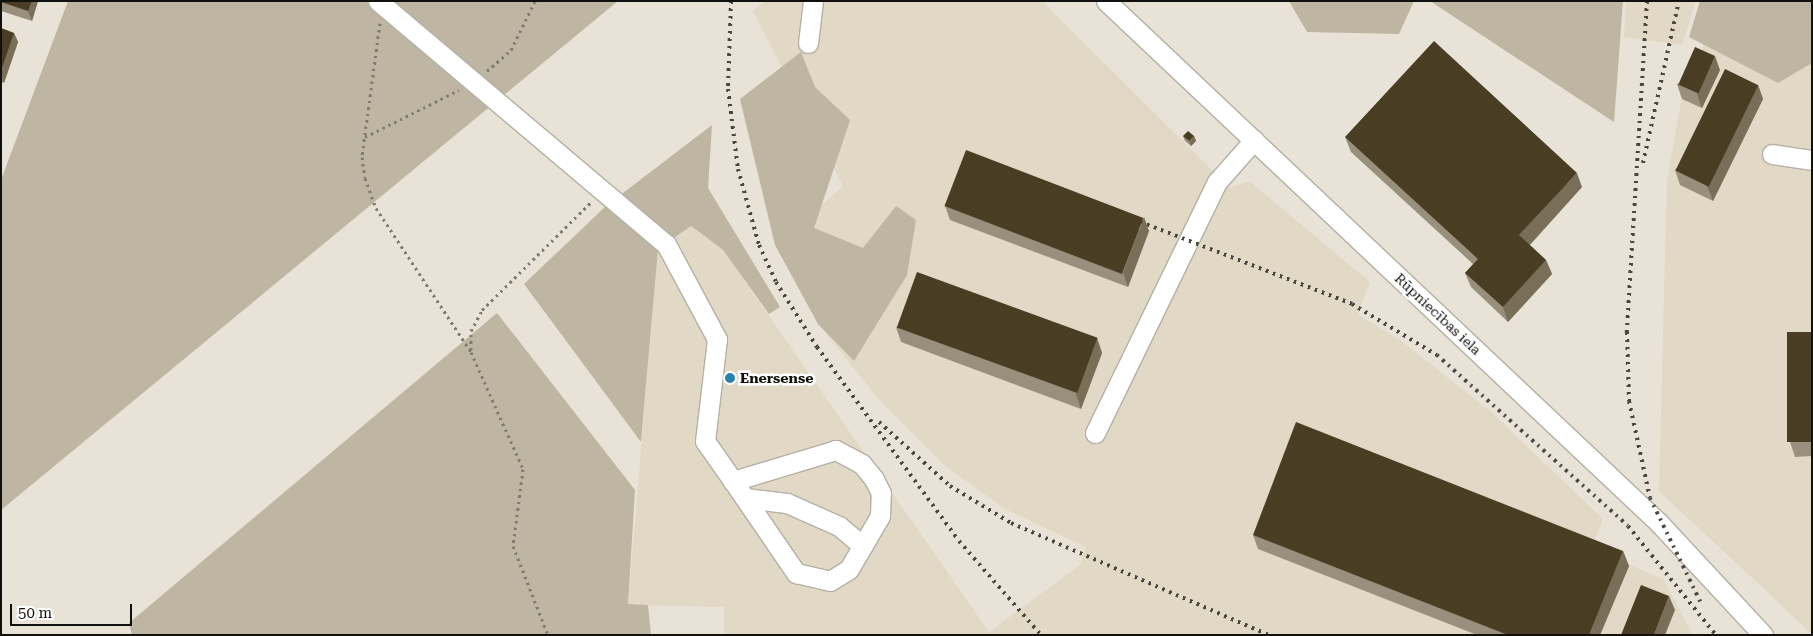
<!DOCTYPE html>
<html>
<head>
<meta charset="utf-8">
<style>
  body { margin:0 }
  #map { position:relative; width:1813px; height:636px; overflow:hidden; background:#e8e3d6; font-family:"Roboto Serif",serif }
  div>[style] { position:absolute }
  .built>* { inset:0; background:#e1d8c5 }
  .green>* { inset:0; background:#beb5a3 }
  .path>* { height:3px; margin-top:-1.5px; transform-origin:0; background:repeating-linear-gradient(90deg,#7f7b73 0 2.5px,transparent 0 6.5px) }
  .roads { filter:drop-shadow(1px 0 #b5b0a4) drop-shadow(-1px 0 #b5b0a4) drop-shadow(0 1px #b5b0a4) drop-shadow(0 -1px #b5b0a4) }
  .minor>* { height:19px; margin:-9.5px; padding:0 9.5px; transform-origin:9.5px; border-radius:9.5px; background:#fff }
  .rail>* { height:4px; margin-top:-2px; transform-origin:0; background:repeating-linear-gradient(90deg,#494640 0 2.5px,transparent 0 7.5px) }
  .wall>* { inset:0; background:#98907c }
  .shaded-wall>* { inset:0; background:#796f59 }
  .building>* { inset:0; background:#493d23; transform-origin:0 0 }
  .dots>* { width:14px; height:14px; translate:-50% -50%; box-sizing:border-box; border:2px solid #fff; border-radius:50% }
  span { translate:-50% -50%; white-space:nowrap; text-align:center; line-height:1.15; -webkit-text-stroke:5px #fff; paint-order:stroke }
  .street-label { font-size:14px; color:#12100c }
  .poi-label { font-size:14px; color:#12100c; font-weight:700 }
  .left { translate:0 -50%; text-align:left }
  .frame { position:absolute; inset:0; border:2px solid #12100c; pointer-events:none }
  .scale { position:absolute; left:10px; top:604px; width:122px; height:22px; box-sizing:border-box; border:2px solid #12100c; border-top:0; padding-left:6px; font-size:15px; line-height:18px; white-space:nowrap; color:#12100c; -webkit-text-stroke:4px #fff; paint-order:stroke }
</style>
</head>
<body>
<div id="map">
  <div class="built">
    <div style="clip-path:polygon(765px 1px,1042px 1px,1230px 188px,1249px 181px,1370px 282px,1357px 314px,1400px 340px,1491px 412px,1603px 519px,1591px 549px,1663px 579px,1693px 635px,724px 635px,724px 607px,628px 605px,658px 249px,690px 226px,723px 250px,989px 632px,1080px 565px,1086px 547px,1005px 509px,944px 465px,881px 402px,827px 335px,781px 243px,843px 186px,753px 11px)"></div>
    <div style="clip-path:polygon(1626px 1px,1696px 1px,1682px 45px,1624px 37px)"></div>
    <div style="clip-path:polygon(1715px 1px,1812px 1px,1812px 634px,1659px 491px,1667px 180px,1681px 102px,1700px 58px)"></div>
  </div>
  <div class="green">
    <div style="clip-path:polygon(68px 1px,618px 1px,1px 510px,1px 180px)"></div>
    <div style="clip-path:polygon(1289px 1px,1414px 1px,1399px 34px,1307px 32px)"></div>
    <div style="clip-path:polygon(1430px 1px,1623px 1px,1614px 122px)"></div>
    <div style="clip-path:polygon(1700px 1px,1812px 1px,1812px 63px,1778px 83px,1689px 37px)"></div>
    <div style="clip-path:polygon(801px 52px,815px 87px,850px 120px,814px 228px,863px 248px,896px 206px,916px 220px,907px 275px,854px 361px,818px 324px,775px 245px,740px 99px)"></div>
    <div style="clip-path:polygon(712px 125px,708px 188px,780px 307px,769px 314px,723px 250px,691px 226px,658px 249px,641px 442px,524px 284px,606px 206px)"></div>
    <div style="clip-path:polygon(497px 313px,635px 490px,628px 604px,648px 605px,651px 635px,132px 635px,129px 623px)"></div>
  </div>
  <div class="path">
    <div style="left:380px;top:23px;width:135px;rotate:97.7deg"></div>
    <div style="left:362px;top:157px;width:21px;rotate:82deg"></div>
    <div style="left:365px;top:178px;width:32px;rotate:70deg"></div>
    <div style="left:376px;top:208px;width:173px;rotate:56.6deg"></div>
    <div style="left:471px;top:352px;width:128px;rotate:66deg"></div>
    <div style="left:523px;top:469px;width:78px;rotate:97.4deg"></div>
    <div style="left:513px;top:546px;width:96px;rotate:68.5deg"></div>
    <div style="left:487px;top:71px;width:32px;rotate:-41deg"></div>
    <div style="left:511px;top:50px;width:55px;rotate:-63.9deg"></div>
    <div style="left:365px;top:137px;width:105px;rotate:-26.6deg"></div>
    <div style="left:471px;top:350px;width:19px;rotate:-90deg"></div>
    <div style="left:471px;top:331px;width:24px;rotate:-62deg"></div>
    <div style="left:482px;top:310px;width:153px;rotate:-44.7deg"></div>
  </div>
  <div class="roads">
    <div class="minor">
      <div style="left:378px;top:1px;width:377px;rotate:40.2deg"></div>
      <div style="left:666px;top:244px;width:108px;rotate:61.8deg"></div>
      <div style="left:717px;top:339px;width:103px;rotate:96.7deg"></div>
      <div style="left:705px;top:441px;width:49px;rotate:55deg"></div>
      <div style="left:733px;top:481px;width:112px;rotate:55.6deg"></div>
      <div style="left:796px;top:573px;width:35px;rotate:13deg"></div>
      <div style="left:830px;top:581px;width:22px;rotate:-32deg"></div>
      <div style="left:849px;top:569px;width:61px;rotate:-59.7deg"></div>
      <div style="left:880px;top:516px;width:23px;rotate:-88deg"></div>
      <div style="left:881px;top:493px;width:16px;rotate:-117deg"></div>
      <div style="left:874px;top:479px;width:19px;rotate:-129deg"></div>
      <div style="left:862px;top:464px;width:30px;rotate:-152deg"></div>
      <div style="left:836px;top:450px;width:108px;rotate:163.2deg"></div>
      <div style="left:1106px;top:1px;width:760px;rotate:43.35deg"></div>
      <div style="left:1659px;top:523px;width:153px;rotate:47.1deg"></div>
      <div style="left:808px;top:43px;width:42px;rotate:-83.2deg"></div>
      <div style="left:1772px;top:154px;width:40px;rotate:8.5deg"></div>
      <div style="left:1095px;top:433px;width:279px;rotate:-64.1deg"></div>
      <div style="left:1217px;top:182px;width:56px;rotate:-48.6deg"></div>
      <div style="left:745px;top:498px;width:42px;rotate:6.8deg"></div>
      <div style="left:787px;top:503px;width:57px;rotate:23.9deg"></div>
      <div style="left:839px;top:526px;width:31px;rotate:40deg"></div>
    </div>
  </div>
  <div class="rail">
    <div style="left:731px;top:1px;width:88px;rotate:92deg"></div>
    <div style="left:728px;top:89px;width:81px;rotate:82.9deg"></div>
    <div style="left:738px;top:169px;width:79px;rotate:74.6deg"></div>
    <div style="left:759px;top:245px;width:41px;rotate:65.3deg"></div>
    <div style="left:776px;top:282px;width:77px;rotate:57.8deg"></div>
    <div style="left:817px;top:347px;width:240px;rotate:53.8deg"></div>
    <div style="left:959px;top:541px;width:125px;rotate:48.9deg"></div>
    <div style="left:1647px;top:1px;width:332px;rotate:93.5deg"></div>
    <div style="left:1627px;top:332px;width:69px;rotate:88.3deg"></div>
    <div style="left:1629px;top:401px;width:99px;rotate:77.8deg"></div>
    <div style="left:1650px;top:498px;width:119px;rotate:64.1deg"></div>
    <div style="left:1643px;top:163px;width:166px;rotate:-77.5deg"></div>
    <div style="left:1133px;top:219px;width:235px;rotate:21.2deg"></div>
    <div style="left:1352px;top:304px;width:99px;rotate:31deg"></div>
    <div style="left:1437px;top:355px;width:256px;rotate:41.8deg"></div>
    <div style="left:1628px;top:526px;width:140px;rotate:51.1deg"></div>
    <div style="left:879px;top:422px;width:96px;rotate:42deg"></div>
    <div style="left:950px;top:486px;width:71px;rotate:31.2deg"></div>
    <div style="left:1011px;top:523px;width:280px;rotate:23.5deg"></div>
  </div>
  <div class="wall">
    <div style="clip-path:polygon(1px 1px,38px 1px,32px 21px,1px 11px)"></div>
    <div style="clip-path:polygon(1px 28px,14px 33px,18px 42px,4px 83px,1px 82px)"></div>
    <div style="clip-path:polygon(1720px 70px,1702px 108px,1682px 99px,1677px 84px)"></div>
    <div style="clip-path:polygon(1758px 85px,1763px 99px,1713px 201px,1680px 185px,1675px 170px)"></div>
    <div style="clip-path:polygon(1183px 136px,1194px 136px,1196px 141px,1191px 146px,1185px 141px)"></div>
    <div style="clip-path:polygon(1345px 137px,1582px 187px,1530px 245px,1546px 260px,1552px 274px,1508px 322px,1471px 287px,1465px 273px,1473px 264px,1351px 152px)"></div>
    <div style="clip-path:polygon(945px 206px,1149px 231px,1128px 287px,950px 220px)"></div>
    <div style="clip-path:polygon(896px 327px,1097px 338px,1102px 353px,1081px 409px,901px 342px)"></div>
    <div style="clip-path:polygon(1812px 332px,1812px 456px,1795px 457px,1790px 442px)"></div>
    <div style="clip-path:polygon(1253px 535px,1623px 551px,1629px 566px,1600px 635px,1477px 635px,1258px 549px)"></div>
  </div>
  <div class="shaded-wall">
    <div style="clip-path:polygon(32px 1px,38px 1px,32px 21px,28px 11px)"></div>
    <div style="clip-path:polygon(14px 33px,18px 42px,4px 83px,1px 74px,1px 71px)"></div>
    <div style="clip-path:polygon(1715px 56px,1720px 70px,1702px 108px,1697px 94px)"></div>
    <div style="clip-path:polygon(1758px 85px,1763px 99px,1713px 201px,1707px 186px)"></div>
    <div style="clip-path:polygon(1194px 136px,1196px 141px,1191px 146px,1189px 141px)"></div>
    <div style="clip-path:polygon(1577px 173px,1582px 187px,1525px 250px,1519px 235px)"></div>
    <div style="clip-path:polygon(1144px 217px,1149px 231px,1128px 287px,1123px 273px)"></div>
    <div style="clip-path:polygon(1546px 260px,1552px 274px,1508px 322px,1503px 307px)"></div>
    <div style="clip-path:polygon(1097px 338px,1102px 353px,1081px 409px,1076px 394px)"></div>
    <div style="clip-path:polygon(1623px 551px,1629px 566px,1600px 635px,1589px 635px)"></div>
    <div style="clip-path:polygon(1669px 596px,1675px 610px,1665px 635px,1654px 635px)"></div>
  </div>
  <div class="building">
    <div style="clip-path:polygon(1px 1px,32px 1px,28px 11px,1px 2px)"></div>
    <div style="clip-path:polygon(1px 28px,14px 33px,1px 71px)"></div>
    <div style="clip-path:polygon(1434px 41px,1577px 173px,1519px 235px,1546px 260px,1503px 307px,1465px 273px,1478px 259px,1345px 137px)"></div>
    <div style="left:1695px;top:47px;width:22px;height:41px;rotate:24deg"></div>
    <div style="left:1725px;top:69px;width:37px;height:113px;rotate:26deg"></div>
    <div style="clip-path:polygon(1188px 131px,1194px 136px,1189px 141px,1183px 136px)"></div>
    <div style="left:966px;top:150px;width:190px;height:60px;rotate:21deg"></div>
    <div style="left:917px;top:272px;width:192px;height:59px;rotate:20deg"></div>
    <div style="left:1812px;top:332px;width:110px;height:25px;rotate:90deg"></div>
    <div style="clip-path:polygon(1296px 422px,1623px 551px,1589px 635px,1508px 635px,1253px 535px)"></div>
    <div style="clip-path:polygon(1641px 585px,1669px 596px,1654px 635px,1621px 635px)"></div>
  </div>
  <div class="dots">
    <div style="left:730px;top:378px;background:#2881af"></div>
  </div>
  <div class="street-label">
    <span style="left:1438px;top:314px;rotate:43deg">Rūpniecības iela</span>
  </div>
  <div class="poi-label">
    <span class="left" style="left:740px;top:378px">Enersense</span>
  </div>
  <div class="frame"></div>
  <div class="scale">50 m</div>
</div>
</body>
</html>
